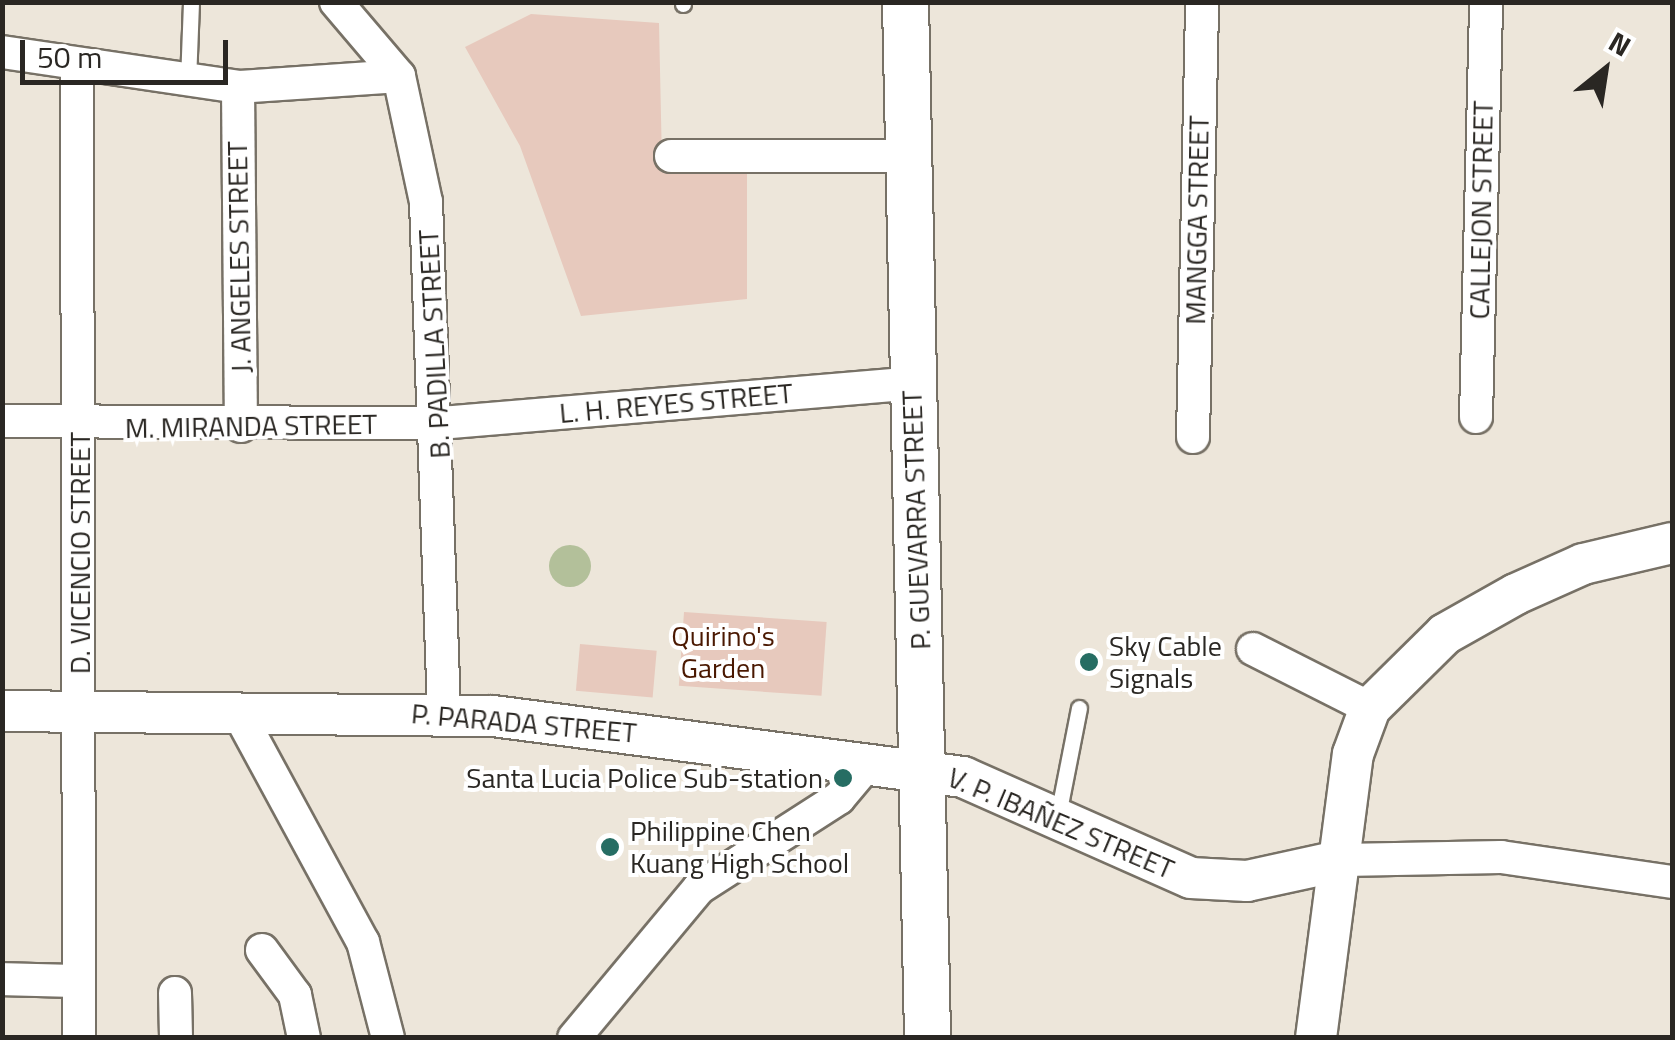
<!DOCTYPE html>
<html>
<head>
<meta charset="utf-8">
<style>
  body { margin:0 }
  #map { position:relative; width:1675px; height:1040px; overflow:hidden; background:#ede6da; font-family:"Titillium Web",sans-serif }
  div>[style] { position:absolute }
  .green>* { inset:0; background:#e7c9bd; transform-origin:0 0 }
  .water>* { inset:0; background:#b3c09a }
  .round { border-radius:50% }
  .roads { filter:drop-shadow(2px 0 #777166) drop-shadow(-2px 0 #777166) drop-shadow(0 2px #777166) drop-shadow(0 -2px #777166) }
  .service>* { height:15px; margin:-7.5px; padding:0 7.5px; transform-origin:7.5px; border-radius:7.5px; background:#fff }
  .minor>* { height:32px; margin:-16px; padding:0 16px; transform-origin:16px; border-radius:16px; background:#fff }
  .tertiary>* { height:40px; margin:-20px; padding:0 20px; transform-origin:20px; border-radius:20px; background:#fff }
  .secondary>* { height:45px; margin:-22.5px; padding:0 22.5px; transform-origin:22.5px; border-radius:22.5px; background:#fff }
  .dots>* { width:28px; height:28px; translate:-50% -50%; box-sizing:border-box; border:5px solid #fff; border-radius:50% }
  span { translate:-50% -50%; white-space:nowrap; text-align:center; line-height:1.15; -webkit-text-stroke:8px #fff; paint-order:stroke }
  .street-label { font-size:28px; color:#2a2723 }
  .park-label { font-size:28px; color:#4a1801 }
  .poi-label { font-size:28px; color:#2a2723 }
  .left { translate:0 -50%; text-align:left }
  .right { translate:-100% -50%; text-align:right }
  .frame { position:absolute; inset:0; border:5px solid #2a2723; pointer-events:none }
  .north { position:absolute; left:1555px; top:20px; width:100px; height:100px; -webkit-text-stroke:8px #fff; paint-order:stroke; rotate:30deg; font-size:28px; font-weight:700; line-height:40px; text-align:center; color:#2a2723 }
  .north::after { content:''; display:block; margin:auto; width:35px; height:45px; background:#2a2723; clip-path:polygon(50% 0,100% 100%,50% 72%,0 100%) }
  .scale { position:absolute; left:20px; top:40px; width:208px; height:45px; box-sizing:border-box; border:5px solid #2a2723; border-top:0; padding-left:12px; font-size:30px; line-height:35px; white-space:nowrap; color:#2a2723; -webkit-text-stroke:8px #fff; paint-order:stroke }
</style>
</head>
<body>
<div id="map">
  <div class="green">
    <div style="clip-path:polygon(531px 14px,659px 23px,662px 163px,747px 161px,747px 299px,581px 316px,520px 146px,465px 47px)"></div>
    <div style="left:684px;top:612px;width:143px;height:74px;rotate:4deg"></div>
    <div style="left:580px;top:644px;width:77px;height:47px;rotate:5deg"></div>
  </div>
  <div class="water">
    <div class="round" style="left:549px;top:545px;width:42px;height:42px"></div>
  </div>
  <div class="roads">
    <div class="service">
      <div style="left:683px;top:4px;width:2px;rotate:-90deg"></div>
      <div style="left:188px;top:81px;width:79px;rotate:-87.8deg"></div>
      <div style="left:1058px;top:815px;width:109px;rotate:-78.9deg"></div>
    </div>
    <div class="minor">
      <div style="left:336px;top:2px;width:97px;rotate:49.6deg"></div>
      <div style="left:399px;top:76px;width:129px;rotate:77.9deg"></div>
      <div style="left:426px;top:202px;width:509px;rotate:87.97deg"></div>
      <div style="left:2px;top:52px;width:239px;rotate:8.4deg"></div>
      <div style="left:238px;top:87px;width:161px;rotate:-3.9deg"></div>
      <div style="left:77px;top:69px;width:969px;rotate:89.88deg"></div>
      <div style="left:238px;top:87px;width:339px;rotate:89.5deg"></div>
      <div style="left:671px;top:156px;width:232px"></div>
      <div style="left:1476px;top:417px;width:415px;rotate:-88.6deg"></div>
      <div style="left:2px;top:421px;width:438px;rotate:0.3deg"></div>
      <div style="left:440px;top:423px;width:474px;rotate:-4.8deg"></div>
      <div style="left:1193px;top:437px;width:435px;rotate:-88.8deg"></div>
      <div style="left:1253px;top:649px;width:131px;rotate:26.8deg"></div>
      <div style="left:238px;top:712px;width:262px;rotate:61.5deg"></div>
      <div style="left:363px;top:942px;width:99px;rotate:75.4deg"></div>
      <div style="left:1343px;top:860px;width:158px;rotate:-1.1deg"></div>
      <div style="left:1501px;top:857px;width:173px;rotate:8.3deg"></div>
      <div style="left:262px;top:950px;width:56px;rotate:53.7deg"></div>
      <div style="left:295px;top:995px;width:44px;rotate:78.2deg"></div>
      <div style="left:2px;top:979px;width:76px;rotate:1.5deg"></div>
      <div style="left:175px;top:993px;width:45px;rotate:88.7deg"></div>
      <div style="left:574px;top:1038px;width:195px;rotate:-50.2deg"></div>
      <div style="left:699px;top:888px;width:166px;rotate:-32.7deg"></div>
      <div style="left:839px;top:798px;width:48px;rotate:-50deg"></div>
    </div>
    <div class="tertiary">
      <div style="left:2px;top:711px;width:491px;rotate:0.6deg"></div>
      <div style="left:493px;top:716px;width:474px;rotate:7.4deg"></div>
      <div style="left:963px;top:777px;width:249px;rotate:23.9deg"></div>
      <div style="left:1191px;top:878px;width:56px;rotate:3.1deg"></div>
      <div style="left:1247px;top:881px;width:98px;rotate:-12.3deg"></div>
      <div style="left:1316px;top:1038px;width:286px;rotate:-82.6deg"></div>
      <div style="left:1353px;top:754px;width:49px;rotate:-69.7deg"></div>
      <div style="left:1370px;top:708px;width:105px;rotate:-44.6deg"></div>
      <div style="left:1445px;top:634px;width:81px;rotate:-29.4deg"></div>
      <div style="left:1516px;top:594px;width:73px;rotate:-24.1deg"></div>
      <div style="left:1583px;top:564px;width:91px;rotate:-13.3deg"></div>
    </div>
    <div class="secondary">
      <div style="left:905px;top:2px;width:1036px;rotate:88.78deg"></div>
    </div>
  </div>
  <div class="dots">
    <div style="left:1089px;top:662px;background:#266d63"></div>
    <div style="left:843px;top:778px;background:#266d63"></div>
    <div style="left:610px;top:847px;background:#266d63"></div>
  </div>
  <div class="street-label">
    <span style="left:1481px;top:210px;rotate:-89deg">CALLEJON STREET</span>
    <span style="left:1197px;top:220px;rotate:-89deg">MANGGA STREET</span>
    <span style="left:239px;top:257px;rotate:-91deg">J. ANGELES STREET</span>
    <span style="left:434px;top:344px;rotate:-93deg">B. PADILLA STREET</span>
    <span style="left:676px;top:403px;rotate:-5deg">L. H. REYES STREET</span>
    <span style="left:251px;top:426px;rotate:-1deg">M. MIRANDA STREET</span>
    <span style="left:916px;top:520px;rotate:-92deg">P. GUEVARRA STREET</span>
    <span style="left:80px;top:553px;rotate:-90deg">D. VICENCIO STREET</span>
    <span style="left:524px;top:723px;rotate:5deg">P. PARADA STREET</span>
    <span style="left:1061px;top:823px;rotate:23deg">V. P. IBAÑEZ STREET</span>
  </div>
  <div class="park-label">
    <span style="left:723px;top:652px">Quirino's<br>Garden</span>
  </div>
  <div class="poi-label">
    <span class="left" style="left:1109px;top:662px">Sky Cable<br>Signals</span>
    <span class="right" style="left:823px;top:778px">Santa Lucia Police Sub-station</span>
    <span class="left" style="left:630px;top:847px">Philippine Chen<br>Kuang High School</span>
  </div>
  <div class="frame"></div>
  <div class="north">N</div>
  <div class="scale">50 m</div>
</div>
</body>
</html>
